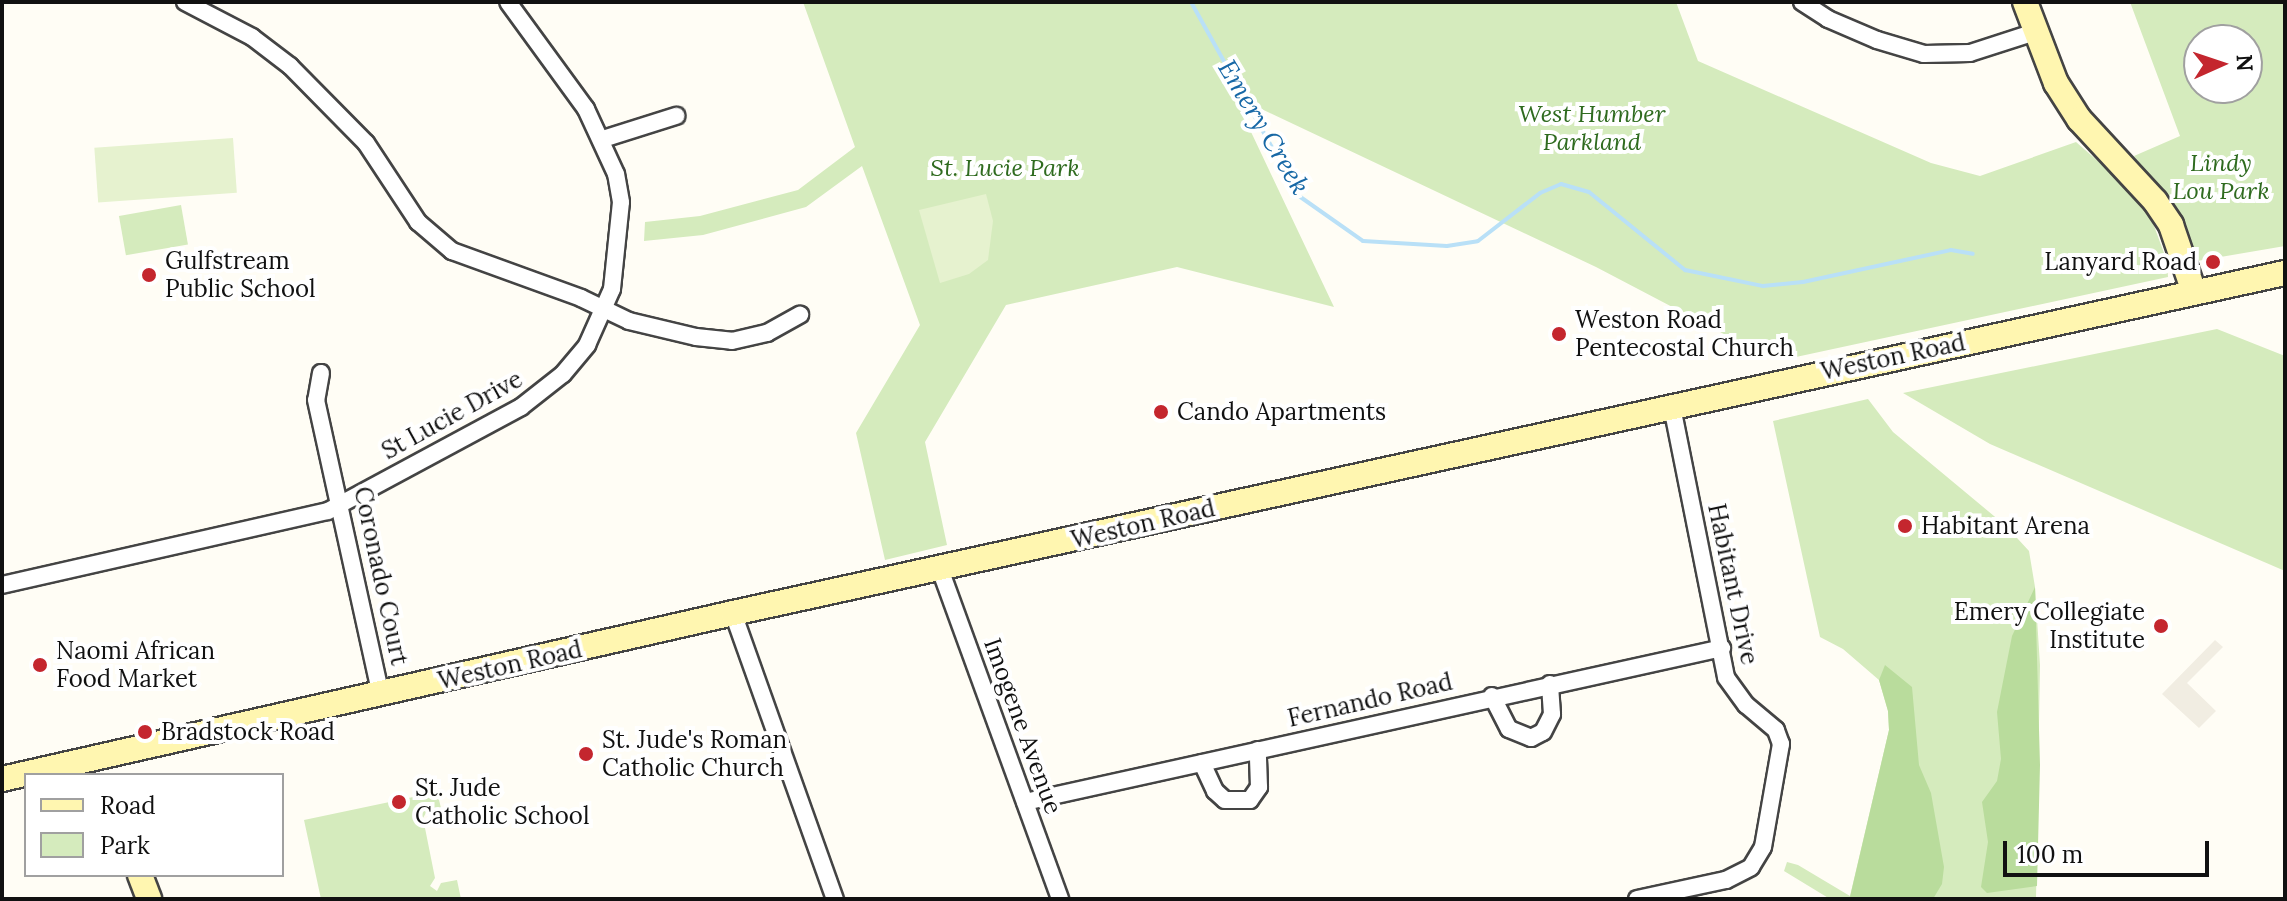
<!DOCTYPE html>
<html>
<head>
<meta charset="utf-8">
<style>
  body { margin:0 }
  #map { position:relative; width:2287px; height:901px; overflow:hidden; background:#fffdf5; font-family:Lora,serif }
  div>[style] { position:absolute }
  .green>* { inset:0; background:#d5ebbd; transform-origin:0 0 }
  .forest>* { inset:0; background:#b9dc9c }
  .pitch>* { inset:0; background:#e6f2cf; transform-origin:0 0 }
  .plaza>* { inset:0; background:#f1ede2 }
  .stream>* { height:4px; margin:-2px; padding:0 2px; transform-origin:2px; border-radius:2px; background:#b9e0f7 }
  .roads { filter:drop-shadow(2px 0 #444) drop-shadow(-2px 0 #444) drop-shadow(0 2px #444) drop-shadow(0 -2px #444) }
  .street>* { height:16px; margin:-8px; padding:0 8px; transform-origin:8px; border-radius:8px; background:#fff }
  .secondary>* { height:24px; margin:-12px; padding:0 12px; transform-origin:12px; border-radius:12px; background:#fff6b0 }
  .dots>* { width:22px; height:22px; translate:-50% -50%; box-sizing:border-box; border:4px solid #fff; border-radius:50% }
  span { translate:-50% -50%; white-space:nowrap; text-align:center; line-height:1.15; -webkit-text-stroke:8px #fff; paint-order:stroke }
  .park-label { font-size:24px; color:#2f6b1f; font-style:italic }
  .poi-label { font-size:24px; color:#111 }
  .left { translate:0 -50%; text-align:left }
  .right { translate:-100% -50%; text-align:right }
  .street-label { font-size:24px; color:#111 }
  .water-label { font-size:26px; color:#1768a6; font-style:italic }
  .frame { position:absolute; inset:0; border:4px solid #111; pointer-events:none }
  .legend { position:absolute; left:24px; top:773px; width:260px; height:104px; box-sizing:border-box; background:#fff; border:2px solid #a0a0a0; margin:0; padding:10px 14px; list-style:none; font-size:24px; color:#111 }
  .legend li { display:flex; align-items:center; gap:16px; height:40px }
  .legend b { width:40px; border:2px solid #a0a0a0 }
  .north { position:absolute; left:2183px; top:24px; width:80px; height:80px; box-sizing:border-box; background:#fff; border:2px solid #a0a0a0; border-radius:50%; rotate:87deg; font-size:22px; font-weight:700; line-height:32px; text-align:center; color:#111 }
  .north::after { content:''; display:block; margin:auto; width:28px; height:36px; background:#c4262e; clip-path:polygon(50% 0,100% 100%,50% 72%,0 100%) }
  .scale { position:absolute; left:2003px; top:841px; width:206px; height:36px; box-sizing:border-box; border:4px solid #111; border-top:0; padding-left:10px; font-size:24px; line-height:28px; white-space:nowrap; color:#111; -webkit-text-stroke:6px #fff; paint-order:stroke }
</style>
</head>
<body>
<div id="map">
  <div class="green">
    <div style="clip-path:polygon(803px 2px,1676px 2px,1698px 61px,1931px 163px,1980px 176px,2076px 142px,2123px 183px,2150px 215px,2167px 261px,2168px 277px,1782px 360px,1762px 354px,1596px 267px,1234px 96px,1334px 307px,1177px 267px,1006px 305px,925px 442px,947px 545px,885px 560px,856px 433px,920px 325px,862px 166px,806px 207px,703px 235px,644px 241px,645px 222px,700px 216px,798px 190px,855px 147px)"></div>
    <div style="clip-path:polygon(evenodd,2130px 2px,2285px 2px,2285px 246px,2197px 261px,2181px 218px,2134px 156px,2180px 136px,2130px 2px,2199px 40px,2247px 40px,2247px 88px,2199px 88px,2199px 40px)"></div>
    <div style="left:181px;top:205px;width:40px;height:63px;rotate:80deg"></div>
    <div style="clip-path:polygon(2217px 329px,2285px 356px,2285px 571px,1990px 444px,1903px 393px)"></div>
    <div style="clip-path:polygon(1868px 399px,1893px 432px,2006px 526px,2029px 551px,2035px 587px,2040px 665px,2036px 899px,1830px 899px,1784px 871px,1787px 862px,1798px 865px,1850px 896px,1889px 730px,1888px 711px,1879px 680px,1843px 649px,1820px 637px,1773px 421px)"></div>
    <div style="clip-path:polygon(437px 792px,441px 808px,427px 811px,423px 818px,435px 878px,430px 886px,437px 891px,441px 883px,457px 880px,461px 899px,321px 899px,304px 820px)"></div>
  </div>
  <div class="forest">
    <div style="clip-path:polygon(2035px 587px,2040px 765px,2037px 886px,1987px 893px,1981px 887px,1988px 842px,1982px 802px,1997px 781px,2001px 759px,1997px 712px,2012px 636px)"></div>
    <div style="clip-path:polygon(1885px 665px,1912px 687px,1919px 765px,1931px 793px,1944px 867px,1942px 884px,1933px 899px,1850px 897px,1889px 730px,1888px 711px,1879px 680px)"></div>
  </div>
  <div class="pitch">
    <div style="left:233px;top:138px;width:55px;height:139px;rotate:86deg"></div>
    <div style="clip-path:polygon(986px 194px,993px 221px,988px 260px,969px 274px,940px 283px,919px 210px)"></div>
  </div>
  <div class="plaza">
    <div style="clip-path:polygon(2215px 640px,2223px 647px,2187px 683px,2216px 711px,2199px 728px,2162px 694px)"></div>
  </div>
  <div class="stream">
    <div style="left:1191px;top:2px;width:222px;rotate:60.9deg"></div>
    <div style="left:1299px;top:196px;width:78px;rotate:35.1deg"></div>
    <div style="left:1363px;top:241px;width:84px;rotate:3.4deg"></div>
    <div style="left:1447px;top:246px;width:31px;rotate:-9deg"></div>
    <div style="left:1478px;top:241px;width:78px;rotate:-37.7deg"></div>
    <div style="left:1540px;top:193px;width:23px;rotate:-23deg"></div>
    <div style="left:1561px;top:184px;width:29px;rotate:16deg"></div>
    <div style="left:1589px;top:192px;width:124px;rotate:39.1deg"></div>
    <div style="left:1685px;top:270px;width:80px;rotate:11.6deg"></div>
    <div style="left:1763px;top:286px;width:40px;rotate:-5.7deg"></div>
    <div style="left:1803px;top:282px;width:151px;rotate:-12.2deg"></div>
    <div style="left:1951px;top:250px;width:22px;rotate:10deg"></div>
  </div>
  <div class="roads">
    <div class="street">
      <div style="left:185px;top:2px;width:76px;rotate:27.6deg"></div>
      <div style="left:252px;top:37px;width:48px;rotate:37.3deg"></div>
      <div style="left:290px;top:66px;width:108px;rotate:45.4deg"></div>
      <div style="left:366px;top:143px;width:95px;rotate:56.6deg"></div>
      <div style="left:418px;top:222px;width:45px;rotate:40.5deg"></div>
      <div style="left:452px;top:251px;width:137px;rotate:20deg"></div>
      <div style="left:581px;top:298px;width:53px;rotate:25.6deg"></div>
      <div style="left:629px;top:321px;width:69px;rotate:13.4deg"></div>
      <div style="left:696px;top:337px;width:36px;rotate:6deg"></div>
      <div style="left:732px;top:341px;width:36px;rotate:-13deg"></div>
      <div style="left:767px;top:333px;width:38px;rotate:-29deg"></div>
      <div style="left:1802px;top:2px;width:31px;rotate:33deg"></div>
      <div style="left:1828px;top:19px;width:53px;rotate:23.2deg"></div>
      <div style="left:1877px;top:40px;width:49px;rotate:16.6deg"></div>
      <div style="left:1924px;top:54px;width:46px;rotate:-1.2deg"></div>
      <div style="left:1970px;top:53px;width:68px;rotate:-17.9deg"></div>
      <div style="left:603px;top:139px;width:77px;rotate:-17.5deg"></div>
      <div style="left:321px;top:373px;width:27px;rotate:100deg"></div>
      <div style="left:316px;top:400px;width:302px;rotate:77.6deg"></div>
      <div style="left:940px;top:569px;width:351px;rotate:70deg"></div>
      <div style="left:2px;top:585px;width:334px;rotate:-12.8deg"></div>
      <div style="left:328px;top:511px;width:219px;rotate:-28.3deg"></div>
      <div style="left:521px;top:407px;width:53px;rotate:-38.2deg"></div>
      <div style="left:563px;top:374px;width:38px;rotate:-50deg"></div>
      <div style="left:587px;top:345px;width:61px;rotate:-65.9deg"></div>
      <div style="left:612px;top:289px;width:87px;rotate:-84.1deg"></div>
      <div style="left:621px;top:202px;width:28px;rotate:-100deg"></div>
      <div style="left:616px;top:174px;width:72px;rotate:-114.8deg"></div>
      <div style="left:586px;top:109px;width:132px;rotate:-126.1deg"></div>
      <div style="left:733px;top:613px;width:304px;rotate:70.4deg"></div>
      <div style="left:1492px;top:696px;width:37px;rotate:63deg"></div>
      <div style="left:1509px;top:729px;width:24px;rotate:22deg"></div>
      <div style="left:1531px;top:738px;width:13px;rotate:-27deg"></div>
      <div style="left:1543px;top:732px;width:20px;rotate:-63deg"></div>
      <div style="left:1552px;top:714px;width:30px;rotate:-94deg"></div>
      <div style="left:1202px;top:763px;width:31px;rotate:65deg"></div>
      <div style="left:1215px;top:791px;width:13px;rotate:42deg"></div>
      <div style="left:1225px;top:800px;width:25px"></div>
      <div style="left:1250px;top:800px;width:16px;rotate:-55deg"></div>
      <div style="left:1259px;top:787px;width:37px;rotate:-92deg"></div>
      <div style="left:1025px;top:802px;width:714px;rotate:-12.46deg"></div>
      <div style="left:1637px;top:899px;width:91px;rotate:-12.1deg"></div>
      <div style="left:1726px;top:880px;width:28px;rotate:-27deg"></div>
      <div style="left:1751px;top:867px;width:23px;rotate:-59deg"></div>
      <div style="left:1763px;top:847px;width:105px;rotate:-80.1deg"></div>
      <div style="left:1781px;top:744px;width:15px;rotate:-110deg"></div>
      <div style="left:1776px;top:730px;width:39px;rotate:-140deg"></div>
      <div style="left:1746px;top:705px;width:34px;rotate:-126deg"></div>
      <div style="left:1726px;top:677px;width:276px;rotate:-101.3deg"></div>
    </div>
    <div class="secondary">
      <div style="left:2025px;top:2px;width:87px;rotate:69.1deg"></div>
      <div style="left:2056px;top:83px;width:43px;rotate:57.4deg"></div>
      <div style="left:2079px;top:119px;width:112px;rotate:47.2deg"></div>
      <div style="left:2155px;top:201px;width:29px;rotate:56deg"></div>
      <div style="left:2171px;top:225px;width:71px;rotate:71.1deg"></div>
      <div style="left:2px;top:779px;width:750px;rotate:-12.79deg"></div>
      <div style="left:733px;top:613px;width:1589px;rotate:-12.36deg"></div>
      <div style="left:140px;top:875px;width:26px;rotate:69deg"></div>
    </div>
  </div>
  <div class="dots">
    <div style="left:2213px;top:262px;background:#c4262e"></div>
    <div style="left:149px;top:275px;background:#c4262e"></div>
    <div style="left:1559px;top:334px;background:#c4262e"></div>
    <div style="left:1161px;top:412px;background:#c4262e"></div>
    <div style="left:1905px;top:526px;background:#c4262e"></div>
    <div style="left:2161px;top:626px;background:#c4262e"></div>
    <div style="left:40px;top:665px;background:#c4262e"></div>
    <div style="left:145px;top:732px;background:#c4262e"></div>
    <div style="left:586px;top:754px;background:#c4262e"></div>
    <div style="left:399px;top:802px;background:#c4262e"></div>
  </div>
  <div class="park-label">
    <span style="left:1592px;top:128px">West Humber<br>Parkland</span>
    <span style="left:2221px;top:177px">Lindy<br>Lou Park</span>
    <span style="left:1005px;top:168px">St. Lucie Park</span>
  </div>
  <div class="poi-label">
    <span class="left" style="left:165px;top:275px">Gulfstream<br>Public School</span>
    <span class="right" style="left:2197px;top:262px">Lanyard Road</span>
    <span class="left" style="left:1575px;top:334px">Weston Road<br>Pentecostal Church</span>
    <span class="left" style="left:1177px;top:412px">Cando Apartments</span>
    <span class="left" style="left:1921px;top:526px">Habitant Arena</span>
    <span class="right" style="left:2145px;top:626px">Emery Collegiate<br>Institute</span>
    <span class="left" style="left:56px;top:665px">Naomi African<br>Food Market</span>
    <span class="left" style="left:161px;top:732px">Bradstock Road</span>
    <span class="left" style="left:602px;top:754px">St. Jude's Roman<br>Catholic Church</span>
    <span class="left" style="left:415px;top:802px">St. Jude<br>Catholic School</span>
  </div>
  <div class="street-label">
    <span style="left:1893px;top:357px;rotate:-12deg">Weston Road</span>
    <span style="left:452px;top:415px;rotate:-29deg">St Lucie Drive</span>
    <span style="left:1143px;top:524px;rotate:-13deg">Weston Road</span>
    <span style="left:381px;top:576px;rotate:78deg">Coronado Court</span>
    <span style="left:1733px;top:584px;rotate:78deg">Habitant Drive</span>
    <span style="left:510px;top:665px;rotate:-13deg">Weston Road</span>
    <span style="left:1370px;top:700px;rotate:-13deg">Fernando Road</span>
    <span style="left:1023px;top:726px;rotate:70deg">Imogene Avenue</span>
  </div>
  <div class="water-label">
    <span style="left:1264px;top:127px;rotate:59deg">Emery Creek</span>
  </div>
  <div class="frame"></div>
  <ul class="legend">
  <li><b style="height:10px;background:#fff6b0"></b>Road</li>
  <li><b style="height:22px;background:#d5ebbd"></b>Park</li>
  </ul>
  <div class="north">N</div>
  <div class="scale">100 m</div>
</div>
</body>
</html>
